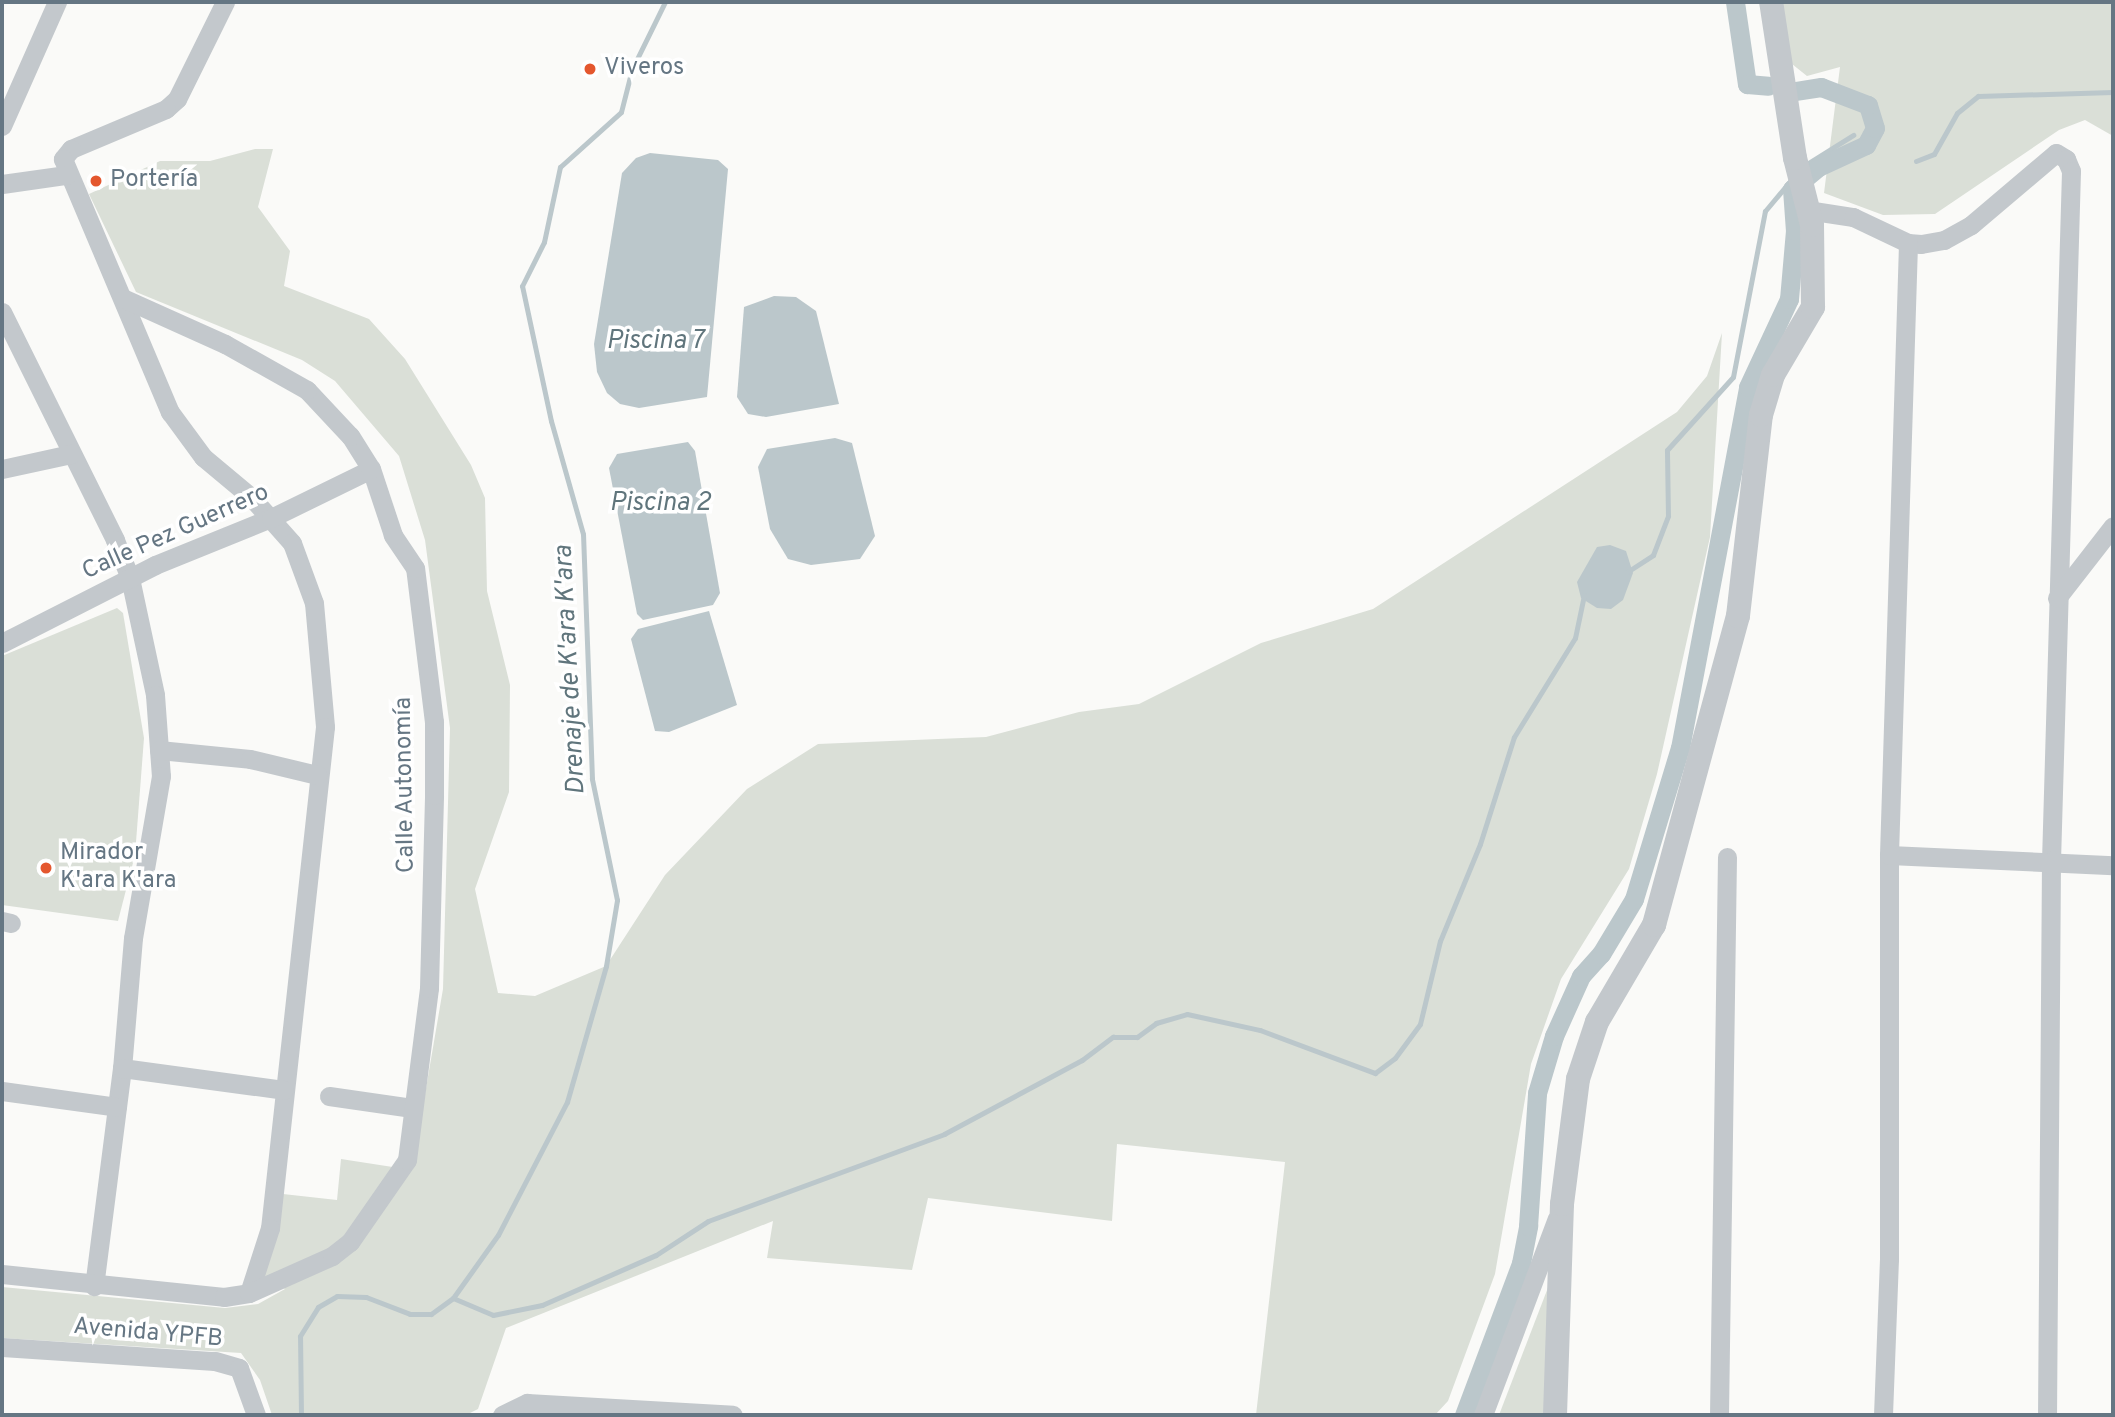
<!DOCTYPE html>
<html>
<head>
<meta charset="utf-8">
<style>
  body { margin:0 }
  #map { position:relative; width:2115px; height:1417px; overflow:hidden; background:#fafaf8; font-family:Overpass,sans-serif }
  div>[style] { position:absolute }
  .green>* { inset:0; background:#dadfd7 }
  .water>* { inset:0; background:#bbc7cb }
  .stream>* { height:5px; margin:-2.5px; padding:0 2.5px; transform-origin:2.5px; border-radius:2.5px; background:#bbc7cb }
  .canal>* { height:19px; margin:-9.5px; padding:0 9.5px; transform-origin:9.5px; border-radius:9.5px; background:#bbc7cb }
  .minor>* { height:19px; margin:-9.5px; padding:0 9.5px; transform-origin:9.5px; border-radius:9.5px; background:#c3c8cc }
  .tertiary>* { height:24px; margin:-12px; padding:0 12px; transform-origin:12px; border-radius:12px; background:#c3c8cc }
  .dots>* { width:19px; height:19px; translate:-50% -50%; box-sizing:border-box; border:4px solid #fff; border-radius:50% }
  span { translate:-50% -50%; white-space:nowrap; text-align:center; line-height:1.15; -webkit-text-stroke:7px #fff; paint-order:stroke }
  .poi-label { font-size:24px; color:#657683 }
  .left { translate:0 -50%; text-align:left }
  .street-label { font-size:24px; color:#657683 }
  .water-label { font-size:26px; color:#60757c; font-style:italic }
  .frame { position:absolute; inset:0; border:4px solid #657683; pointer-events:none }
</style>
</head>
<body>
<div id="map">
  <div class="green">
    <div style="clip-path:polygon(1780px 2px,2113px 2px,2113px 136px,2085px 120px,2059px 130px,1935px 214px,1883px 215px,1824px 193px,1840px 67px,1807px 76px,1792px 64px)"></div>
    <div style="clip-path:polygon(255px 149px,273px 149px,258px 207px,290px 251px,284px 286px,369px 319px,405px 359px,471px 465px,485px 498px,487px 591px,510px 685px,509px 792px,475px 889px,498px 993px,535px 996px,606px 966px,665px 875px,747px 789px,818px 744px,986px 737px,1079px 712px,1139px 704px,1261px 643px,1373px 609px,1677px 412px,1707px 376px,1722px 333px,1710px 537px,1657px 774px,1629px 869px,1561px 979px,1531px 1064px,1495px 1274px,1448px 1401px,1435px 1415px,1256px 1415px,1285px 1162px,1117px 1144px,1112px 1221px,928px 1198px,912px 1270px,767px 1258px,773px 1221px,506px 1328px,478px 1409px,466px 1415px,272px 1415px,260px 1380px,241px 1353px,2px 1338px,2px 1287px,225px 1308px,258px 1304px,285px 1289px,261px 1274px,283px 1194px,337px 1200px,341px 1159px,412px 1170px,443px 989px,450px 728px,425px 540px,399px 456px,335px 381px,302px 360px,136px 292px,89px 194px,160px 161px,210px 161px)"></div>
    <div style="clip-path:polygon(117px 608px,123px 613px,144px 738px,135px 855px,118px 921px,2px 905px,2px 656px)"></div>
    <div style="clip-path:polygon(1554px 1272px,1544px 1415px,1499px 1415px)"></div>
  </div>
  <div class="water">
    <div style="clip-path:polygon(650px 153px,718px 160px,728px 169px,707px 397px,639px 408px,620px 404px,607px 393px,597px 372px,594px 344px,622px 173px,636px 158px)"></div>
    <div style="clip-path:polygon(774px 296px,796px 297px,816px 311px,839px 404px,766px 417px,748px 414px,737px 397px,744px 307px)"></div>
    <div style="clip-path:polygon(835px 438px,852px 443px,875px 536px,860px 559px,811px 565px,788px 559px,770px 529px,758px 467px,767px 449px)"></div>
    <div style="clip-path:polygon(688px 442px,695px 451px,720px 593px,713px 605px,643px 620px,637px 614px,609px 468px,617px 454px)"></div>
    <div style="clip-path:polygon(1610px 545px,1626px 551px,1633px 573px,1623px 600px,1611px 609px,1597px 608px,1581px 598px,1577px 582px,1597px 547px)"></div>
    <div style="clip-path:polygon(709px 611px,737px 705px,669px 732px,655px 731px,631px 639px,638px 629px)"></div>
  </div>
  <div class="stream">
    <div style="left:1916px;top:161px;width:19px;rotate:-21deg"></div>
    <div style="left:1934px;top:154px;width:47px;rotate:-60.7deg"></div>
    <div style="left:1957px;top:113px;width:27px;rotate:-39deg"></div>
    <div style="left:1978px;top:96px;width:135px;rotate:-1.7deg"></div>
    <div style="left:1805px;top:165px;width:57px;rotate:-32deg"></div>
    <div style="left:1627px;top:572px;width:31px;rotate:-33deg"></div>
    <div style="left:1653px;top:555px;width:42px;rotate:-69deg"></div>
    <div style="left:1668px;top:516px;width:66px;rotate:-90.9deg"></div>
    <div style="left:1667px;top:450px;width:98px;rotate:-47.9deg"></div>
    <div style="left:1733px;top:377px;width:169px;rotate:-79.1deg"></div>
    <div style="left:1765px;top:211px;width:40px;rotate:-50deg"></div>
    <div style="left:453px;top:1298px;width:43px;rotate:23deg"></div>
    <div style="left:493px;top:1315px;width:50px;rotate:-11.5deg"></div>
    <div style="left:542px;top:1305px;width:124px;rotate:-23.7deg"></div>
    <div style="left:656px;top:1255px;width:62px;rotate:-33.2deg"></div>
    <div style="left:708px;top:1221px;width:252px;rotate:-20.2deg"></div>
    <div style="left:944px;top:1134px;width:157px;rotate:-28.2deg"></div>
    <div style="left:1082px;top:1060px;width:39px;rotate:-37deg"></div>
    <div style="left:1113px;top:1037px;width:24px"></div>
    <div style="left:1137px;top:1037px;width:24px;rotate:-36deg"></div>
    <div style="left:1156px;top:1023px;width:32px;rotate:-16deg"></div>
    <div style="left:1187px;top:1014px;width:75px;rotate:12.4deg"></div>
    <div style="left:1260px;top:1030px;width:123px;rotate:20.5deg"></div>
    <div style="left:1375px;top:1073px;width:25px;rotate:-37deg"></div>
    <div style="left:1395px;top:1058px;width:42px;rotate:-53.7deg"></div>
    <div style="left:1420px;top:1024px;width:85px;rotate:-76.5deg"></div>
    <div style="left:1440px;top:941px;width:105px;rotate:-67.6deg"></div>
    <div style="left:1480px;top:844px;width:112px;rotate:-72.4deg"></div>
    <div style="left:1514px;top:737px;width:116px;rotate:-58.4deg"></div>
    <div style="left:1575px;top:638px;width:44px;rotate:-78.2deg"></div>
    <div style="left:301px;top:1415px;width:79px;rotate:-90.7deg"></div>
    <div style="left:300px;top:1336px;width:34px;rotate:-58deg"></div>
    <div style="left:318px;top:1307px;width:22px;rotate:-30deg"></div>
    <div style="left:337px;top:1296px;width:29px;rotate:2deg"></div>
    <div style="left:366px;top:1297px;width:47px;rotate:21.1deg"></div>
    <div style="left:410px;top:1314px;width:21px"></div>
    <div style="left:431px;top:1314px;width:27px;rotate:-36deg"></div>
    <div style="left:453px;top:1298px;width:77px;rotate:-54.5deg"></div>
    <div style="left:498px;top:1235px;width:150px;rotate:-62.6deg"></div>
    <div style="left:567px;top:1102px;width:141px;rotate:-74deg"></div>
    <div style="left:606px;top:966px;width:67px;rotate:-80.5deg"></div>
    <div style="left:617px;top:900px;width:124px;rotate:-101.7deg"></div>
    <div style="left:592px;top:779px;width:245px;rotate:-92.1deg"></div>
    <div style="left:583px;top:534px;width:117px;rotate:-105.8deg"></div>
    <div style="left:551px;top:421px;width:138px;rotate:-102.1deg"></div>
    <div style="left:522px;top:286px;width:49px;rotate:-63.4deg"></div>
    <div style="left:544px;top:242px;width:77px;rotate:-78deg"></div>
    <div style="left:560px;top:167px;width:82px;rotate:-42deg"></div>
    <div style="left:621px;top:112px;width:44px;rotate:-75.7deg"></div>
    <div style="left:632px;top:69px;width:75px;rotate:-63.8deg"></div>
  </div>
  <div class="canal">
    <div style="left:1735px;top:2px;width:83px;rotate:81.7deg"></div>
    <div style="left:1747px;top:84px;width:21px;rotate:5deg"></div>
    <div style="left:1464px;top:1415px;width:162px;rotate:-69.4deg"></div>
    <div style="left:1521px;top:1263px;width:38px;rotate:-79deg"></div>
    <div style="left:1528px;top:1226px;width:133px;rotate:-86.1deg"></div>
    <div style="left:1537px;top:1093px;width:59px;rotate:-73.4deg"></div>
    <div style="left:1554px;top:1036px;width:66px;rotate:-65.8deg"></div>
    <div style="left:1581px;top:976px;width:30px;rotate:-48deg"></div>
    <div style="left:1601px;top:954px;width:64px;rotate:-59deg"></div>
    <div style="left:1634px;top:899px;width:158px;rotate:-73.1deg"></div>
    <div style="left:1680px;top:748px;width:367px;rotate:-79.3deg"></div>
    <div style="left:1748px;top:387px;width:97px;rotate:-65deg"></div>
    <div style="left:1789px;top:299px;width:68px;rotate:-85deg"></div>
    <div style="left:1795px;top:231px;width:42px;rotate:-94.1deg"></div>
    <div style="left:1792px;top:189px;width:34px;rotate:-40deg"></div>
    <div style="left:1818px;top:167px;width:53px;rotate:-24.6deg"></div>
    <div style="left:1866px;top:145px;width:19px;rotate:-62deg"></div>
    <div style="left:1875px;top:128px;width:24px;rotate:-107deg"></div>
    <div style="left:1868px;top:105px;width:50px;rotate:-159deg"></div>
    <div style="left:1821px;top:87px;width:25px;rotate:171deg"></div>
  </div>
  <div class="minor">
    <div style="left:225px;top:2px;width:108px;rotate:116.3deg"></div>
    <div style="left:177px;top:99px;width:15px;rotate:138deg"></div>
    <div style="left:166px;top:109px;width:103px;rotate:157.2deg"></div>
    <div style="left:71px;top:149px;width:13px;rotate:129deg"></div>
    <div style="left:63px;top:159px;width:275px;rotate:67.1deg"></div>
    <div style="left:170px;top:412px;width:56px;rotate:53.7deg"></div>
    <div style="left:203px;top:457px;width:64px;rotate:39.9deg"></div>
    <div style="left:252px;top:498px;width:60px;rotate:48.4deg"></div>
    <div style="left:292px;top:543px;width:64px;rotate:69.9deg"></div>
    <div style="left:314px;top:603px;width:124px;rotate:84.9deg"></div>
    <div style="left:325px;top:727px;width:504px;rotate:96.26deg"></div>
    <div style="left:270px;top:1228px;width:68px;rotate:107.9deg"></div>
    <div style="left:2px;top:126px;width:136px;rotate:-66.1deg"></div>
    <div style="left:2px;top:184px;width:65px;rotate:-8deg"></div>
    <div style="left:1807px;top:210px;width:47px;rotate:8.7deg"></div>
    <div style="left:1853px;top:217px;width:61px;rotate:25.3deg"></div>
    <div style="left:1908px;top:243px;width:13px;rotate:4deg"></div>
    <div style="left:1921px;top:244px;width:23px;rotate:-10deg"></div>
    <div style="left:1944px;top:240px;width:31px;rotate:-29deg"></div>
    <div style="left:1971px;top:225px;width:111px;rotate:-40.3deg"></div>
    <div style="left:2056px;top:153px;width:12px;rotate:31deg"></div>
    <div style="left:2066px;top:159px;width:13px;rotate:67deg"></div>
    <div style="left:2071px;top:171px;width:689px;rotate:91.66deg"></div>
    <div style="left:2051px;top:860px;width:555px;rotate:90.41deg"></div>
    <div style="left:2px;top:312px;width:254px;rotate:63.6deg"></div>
    <div style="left:115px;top:540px;width:41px;rotate:68.5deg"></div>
    <div style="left:130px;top:578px;width:120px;rotate:77.9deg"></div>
    <div style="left:155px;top:695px;width:81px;rotate:85.8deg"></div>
    <div style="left:161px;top:776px;width:164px;rotate:99.8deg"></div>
    <div style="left:133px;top:938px;width:130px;rotate:94.8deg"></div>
    <div style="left:122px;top:1068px;width:220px;rotate:97.3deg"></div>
    <div style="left:2px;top:469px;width:71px;rotate:-12.3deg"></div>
    <div style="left:2057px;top:598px;width:91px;rotate:-52.1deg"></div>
    <div style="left:2px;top:643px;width:172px;rotate:-27deg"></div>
    <div style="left:155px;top:565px;width:125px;rotate:-22.1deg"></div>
    <div style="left:271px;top:518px;width:111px;rotate:-26.1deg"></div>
    <div style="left:159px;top:750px;width:91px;rotate:5.6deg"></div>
    <div style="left:250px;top:759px;width:69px;rotate:13.4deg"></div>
    <div style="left:1889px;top:855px;width:224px;rotate:2.6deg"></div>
    <div style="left:2px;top:921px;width:9px;rotate:13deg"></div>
    <div style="left:122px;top:1068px;width:163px;rotate:7.7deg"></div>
    <div style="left:2px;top:1091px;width:116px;rotate:7.9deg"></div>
    <div style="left:329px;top:1096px;width:84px;rotate:8.2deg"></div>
    <div style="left:2px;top:1274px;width:223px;rotate:5.9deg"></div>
    <div style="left:224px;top:1297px;width:25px;rotate:-9deg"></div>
    <div style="left:249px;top:1293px;width:91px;rotate:-24deg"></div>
    <div style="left:332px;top:1256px;width:23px;rotate:-38deg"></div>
    <div style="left:350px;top:1242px;width:100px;rotate:-55.2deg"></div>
    <div style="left:407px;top:1160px;width:173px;rotate:-82.7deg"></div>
    <div style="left:429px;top:988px;width:193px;rotate:-88.5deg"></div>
    <div style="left:434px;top:795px;width:73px;rotate:-90deg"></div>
    <div style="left:434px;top:722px;width:155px;rotate:-97deg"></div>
    <div style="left:415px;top:568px;width:40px;rotate:-124deg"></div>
    <div style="left:393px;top:535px;width:70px;rotate:-108.4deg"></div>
    <div style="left:371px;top:469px;width:39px;rotate:-122deg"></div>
    <div style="left:350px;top:436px;width:63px;rotate:-133.1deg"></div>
    <div style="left:307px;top:390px;width:94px;rotate:-150.7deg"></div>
    <div style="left:225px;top:344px;width:110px;rotate:-155.8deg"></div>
    <div style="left:2px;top:1347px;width:213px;rotate:3.8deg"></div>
    <div style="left:215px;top:1361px;width:25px;rotate:16deg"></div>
    <div style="left:239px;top:1368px;width:50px;rotate:70.1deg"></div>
    <div style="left:502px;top:1415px;width:28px;rotate:-26deg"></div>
    <div style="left:527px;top:1403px;width:206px;rotate:3.3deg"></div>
    <div style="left:1483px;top:1415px;width:210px;rotate:-69.4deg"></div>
    <div style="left:1719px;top:1415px;width:558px;rotate:-89.18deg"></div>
    <div style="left:1883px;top:1415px;width:156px;rotate:-87.8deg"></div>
    <div style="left:1889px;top:1259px;width:404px;rotate:-90deg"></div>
    <div style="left:1889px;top:855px;width:612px;rotate:-88.22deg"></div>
  </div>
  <div class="tertiary">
    <div style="left:1555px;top:1415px;width:211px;rotate:-88.1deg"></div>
    <div style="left:1562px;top:1204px;width:126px;rotate:-82.7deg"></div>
    <div style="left:1578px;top:1079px;width:60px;rotate:-71.6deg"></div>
    <div style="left:1597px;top:1022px;width:113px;rotate:-59.6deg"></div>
    <div style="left:1654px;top:925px;width:320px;rotate:-74.8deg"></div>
    <div style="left:1738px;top:616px;width:202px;rotate:-83.5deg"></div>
    <div style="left:1761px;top:415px;width:42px;rotate:-73.3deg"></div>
    <div style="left:1773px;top:375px;width:79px;rotate:-59.5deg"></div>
    <div style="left:1813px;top:307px;width:82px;rotate:-90.7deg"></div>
    <div style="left:1812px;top:225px;width:69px;rotate:-104.2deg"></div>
    <div style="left:1795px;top:158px;width:158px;rotate:-98.7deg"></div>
  </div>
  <div class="dots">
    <div style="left:590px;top:69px;background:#e4572e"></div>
    <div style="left:96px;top:181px;background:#e4572e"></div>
    <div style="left:46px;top:868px;background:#e4572e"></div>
  </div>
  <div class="poi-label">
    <span class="left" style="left:604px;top:69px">Viveros</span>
    <span class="left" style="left:110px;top:181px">Portería</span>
    <span class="left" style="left:60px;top:868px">Mirador<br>K'ara K'ara</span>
  </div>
  <div class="street-label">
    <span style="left:176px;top:533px;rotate:-24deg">Calle Pez Guerrero</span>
    <span style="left:406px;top:785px;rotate:-91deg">Calle Autonomía</span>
    <span style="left:148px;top:1334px;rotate:5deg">Avenida YPFB</span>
  </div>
  <div class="water-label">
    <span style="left:655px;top:342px">Piscina 7</span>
    <span style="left:660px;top:504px">Piscina 2</span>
    <span style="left:571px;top:670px;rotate:-93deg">Drenaje de K'ara K'ara</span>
  </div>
  <div class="frame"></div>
</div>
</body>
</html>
